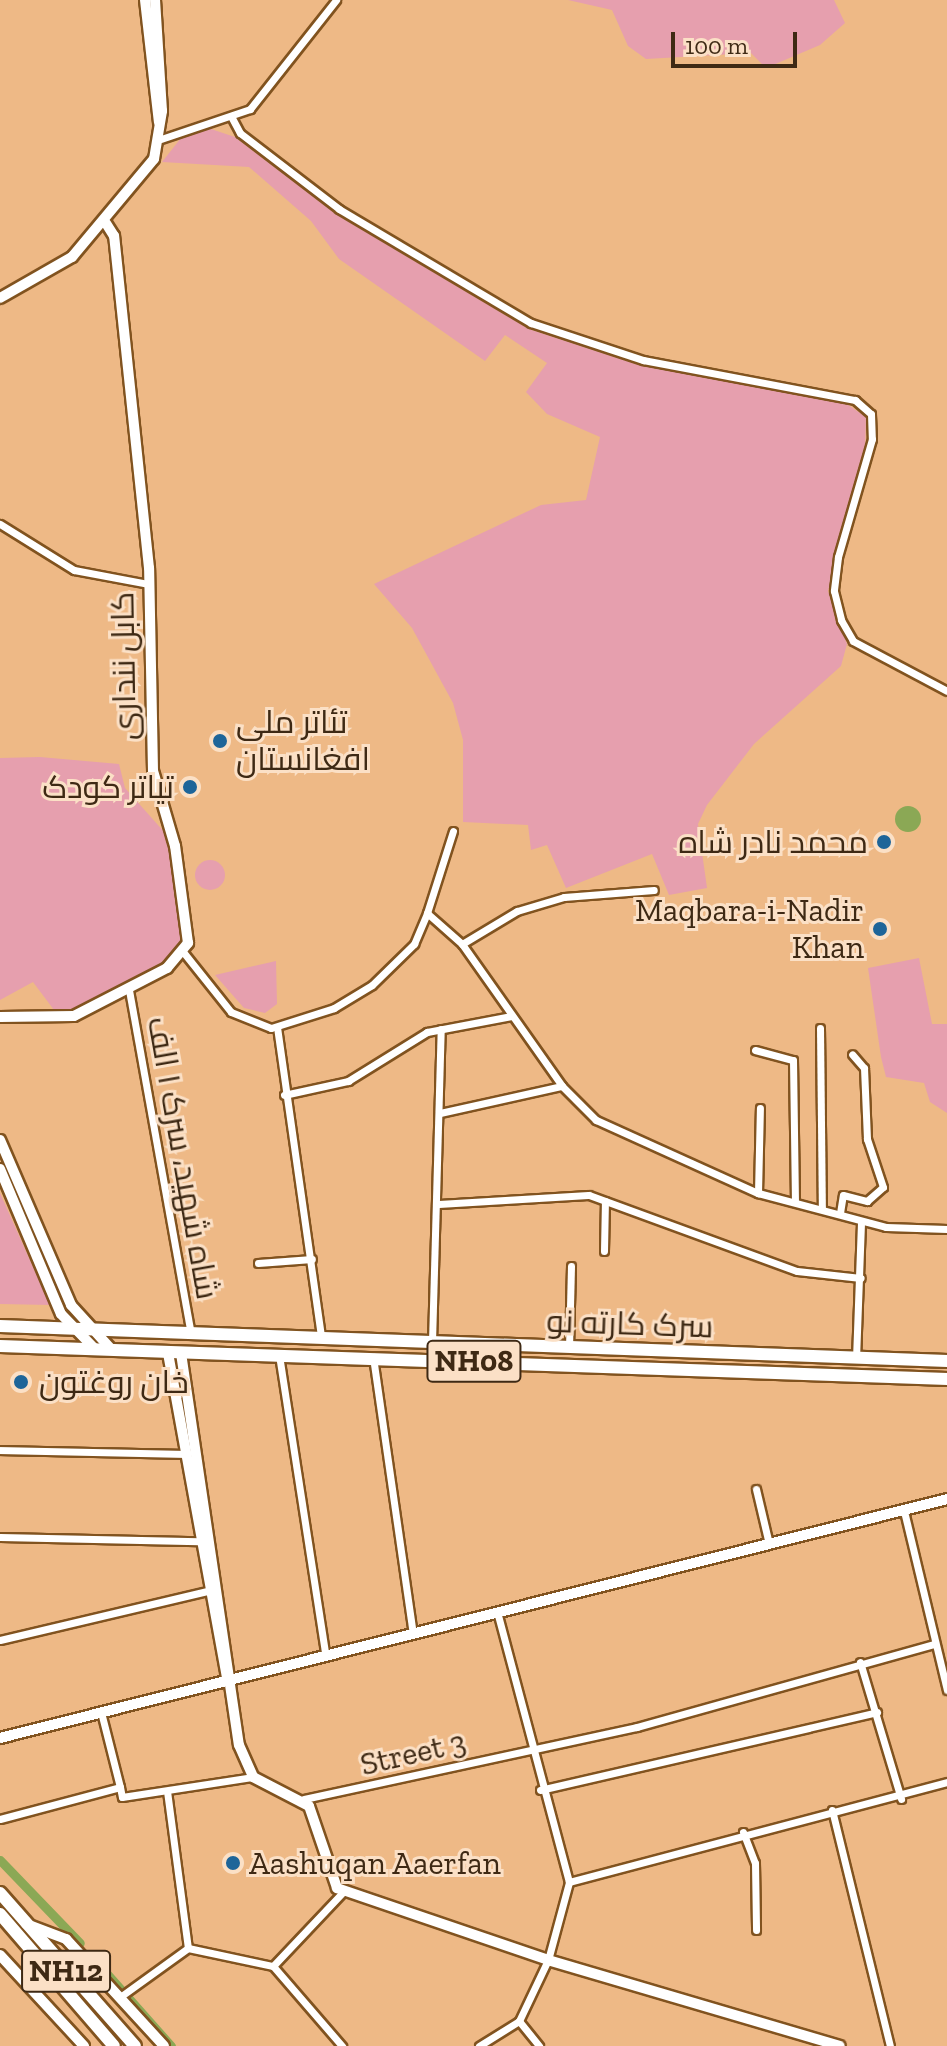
<!DOCTYPE html>
<html>
<head>
<meta charset="utf-8">
<style>
  body { margin:0 }
  #map { position:relative; width:947px; height:2046px; overflow:hidden; background:#eeb986; font-family:"Zilla Slab",Cairo,serif }
  div>[style] { position:absolute }
  .green>* { inset:0; background:#e69fae }
  .round { border-radius:50% }
  .water>* { inset:0; background:#8ba855 }
  .canal>* { height:9px; margin:-4.5px; padding:0 4.5px; transform-origin:4.5px; border-radius:4.5px; background:#8ba855 }
  .roads { filter:drop-shadow(2px 0 #81531f) drop-shadow(-2px 0 #81531f) drop-shadow(0 2px #81531f) drop-shadow(0 -2px #81531f) }
  .street>* { height:7px; margin:-3.5px; padding:0 3.5px; transform-origin:3.5px; border-radius:3.5px; background:#fff }
  .secondary>* { height:10px; margin:-5px; padding:0 5px; transform-origin:5px; border-radius:5px; background:#fff }
  .highway>* { height:12px; margin:-6px; padding:0 6px; transform-origin:6px; border-radius:6px; background:#fff }
  .dots>* { width:22px; height:22px; translate:-50% -50%; box-sizing:border-box; border:4px solid #fbe0c6; border-radius:50% }
  span { translate:-50% -50%; white-space:nowrap; text-align:center; line-height:1.15; -webkit-text-stroke:6px #fbe0c6; paint-order:stroke }
  .shield-label span { padding:2px 6px; background:#fbe0c6; border:2px solid; border-radius:6px; -webkit-text-stroke-width:0 }
  .shield-label { font-size:30px; color:#3e2914; font-weight:700 }
  .street-label { font-size:32px; color:#3e2914 }
  .poi-label { font-size:32px; color:#3e2914 }
  .left { translate:0 -50%; text-align:left }
  .right { translate:-100% -50%; text-align:right }
  .scale { position:absolute; left:671px; top:32px; width:126px; height:36px; box-sizing:border-box; border:4px solid #3e2914; border-top:0; padding-left:10px; font-size:24px; line-height:28px; white-space:nowrap; color:#3e2914; -webkit-text-stroke:6px #fbe0c6; paint-order:stroke }
</style>
</head>
<body>
<div id="map">
  <div class="green">
    <div style="clip-path:polygon(568px 0,834px 0,845px 23px,820px 45px,766px 68px,751px 53px,646px 59px,628px 46px,612px 10px)"></div>
    <div style="clip-path:polygon(205px 127px,235px 137px,336px 214px,529px 329px,642px 366px,838px 398px,866px 417px,865px 454px,828px 591px,847px 644px,841px 666px,754px 744px,707px 805px,698px 824px,707px 888px,669px 895px,652px 854px,566px 888px,547px 845px,531px 850px,528px 825px,463px 822px,463px 740px,453px 703px,412px 628px,374px 584px,541px 505px,586px 500px,600px 437px,547px 414px,526px 392px,547px 363px,505px 335px,485px 361px,339px 259px,311px 221px,249px 167px,162px 162px,181px 138px)"></div>
    <div style="clip-path:polygon(40px 757px,119px 764px,125px 788px,166px 834px,183px 930px,180px 946px,161px 964px,73px 1009px,54px 1010px,33px 982px,0 1000px,0 758px)"></div>
    <div class="round" style="left:195px;top:860px;width:30px;height:30px"></div>
    <div style="clip-path:polygon(919px 958px,932px 1024px,947px 1024px,947px 1113px,930px 1102px,924px 1083px,886px 1077px,881px 1057px,868px 968px)"></div>
    <div style="clip-path:polygon(276px 961px,277px 1004px,265px 1013px,244px 1008px,215px 975px)"></div>
    <div style="clip-path:polygon(0 1193px,50px 1305px,0 1304px)"></div>
  </div>
  <div class="water">
    <div class="round" style="left:895px;top:806px;width:26px;height:26px"></div>
  </div>
  <div class="canal">
    <div style="left:0;top:1860px;width:115px;rotate:46.1deg"></div>
    <div style="left:92px;top:1957px;width:119px;rotate:48.4deg"></div>
  </div>
  <div class="roads">
    <div class="street">
      <div style="left:232px;top:118px;width:17px;rotate:62deg"></div>
      <div style="left:240px;top:133px;width:125px;rotate:37.5deg"></div>
      <div style="left:339px;top:209px;width:223px;rotate:30.7deg"></div>
      <div style="left:531px;top:323px;width:118px;rotate:18.3deg"></div>
      <div style="left:643px;top:360px;width:216px;rotate:10.7deg"></div>
      <div style="left:855px;top:400px;width:21px;rotate:41deg"></div>
      <div style="left:871px;top:414px;width:25px;rotate:88deg"></div>
      <div style="left:872px;top:439px;width:123px;rotate:106.1deg"></div>
      <div style="left:838px;top:557px;width:34px;rotate:97deg"></div>
      <div style="left:834px;top:591px;width:30px;rotate:76deg"></div>
      <div style="left:841px;top:620px;width:24px;rotate:60deg"></div>
      <div style="left:853px;top:641px;width:106px;rotate:28deg"></div>
      <div style="left:161px;top:139px;width:94px;rotate:-18.6deg"></div>
      <div style="left:250px;top:109px;width:139px;rotate:-51.7deg"></div>
      <div style="left:0;top:524px;width:87px;rotate:31.9deg"></div>
      <div style="left:74px;top:570px;width:75px;rotate:10.7deg"></div>
      <div style="left:427px;top:913px;width:86px;rotate:-72.4deg"></div>
      <div style="left:462px;top:944px;width:64px;rotate:-31deg"></div>
      <div style="left:517px;top:911px;width:49px;rotate:-16.6deg"></div>
      <div style="left:564px;top:897px;width:90px;rotate:-4.4deg"></div>
      <div style="left:184px;top:953px;width:75px;rotate:51.5deg"></div>
      <div style="left:231px;top:1012px;width:43px;rotate:21.8deg"></div>
      <div style="left:271px;top:1028px;width:66px;rotate:-17.6deg"></div>
      <div style="left:334px;top:1008px;width:44px;rotate:-31.2deg"></div>
      <div style="left:372px;top:985px;width:59px;rotate:-44.3deg"></div>
      <div style="left:414px;top:944px;width:34px;rotate:-67deg"></div>
      <div style="left:427px;top:913px;width:47px;rotate:41.5deg"></div>
      <div style="left:462px;top:944px;width:174px;rotate:54.8deg"></div>
      <div style="left:562px;top:1086px;width:48px;rotate:45deg"></div>
      <div style="left:596px;top:1120px;width:178px;rotate:24.3deg"></div>
      <div style="left:758px;top:1193px;width:132px;rotate:14.9deg"></div>
      <div style="left:886px;top:1227px;width:61px;rotate:1.9deg"></div>
      <div style="left:129px;top:990px;width:349px;rotate:79.8deg"></div>
      <div style="left:277px;top:1027px;width:314px;rotate:81.9deg"></div>
      <div style="left:820px;top:1028px;width:179px;rotate:89.4deg"></div>
      <div style="left:755px;top:1050px;width:39px;rotate:15deg"></div>
      <div style="left:793px;top:1060px;width:140px;rotate:89.2deg"></div>
      <div style="left:284px;top:1095px;width:66px;rotate:-12.3deg"></div>
      <div style="left:348px;top:1081px;width:93px;rotate:-31.8deg"></div>
      <div style="left:427px;top:1032px;width:86px;rotate:-10.7deg"></div>
      <div style="left:440px;top:1113px;width:125px;rotate:-12.5deg"></div>
      <div style="left:758px;top:1193px;width:85px;rotate:-88.7deg"></div>
      <div style="left:438px;top:1204px;width:151px;rotate:-3.4deg"></div>
      <div style="left:589px;top:1195px;width:221px;rotate:20.1deg"></div>
      <div style="left:797px;top:1271px;width:64px;rotate:6.2deg"></div>
      <div style="left:840px;top:1213px;width:18px;rotate:-81deg"></div>
      <div style="left:843px;top:1195px;width:25px;rotate:14deg"></div>
      <div style="left:867px;top:1201px;width:21px;rotate:-41deg"></div>
      <div style="left:883px;top:1187px;width:51px;rotate:-108.4deg"></div>
      <div style="left:867px;top:1139px;width:71px;rotate:-92.4deg"></div>
      <div style="left:864px;top:1068px;width:18px;rotate:-131deg"></div>
      <div style="left:604px;top:1251px;width:50px;rotate:-88.9deg"></div>
      <div style="left:258px;top:1263px;width:54px;rotate:-4.2deg"></div>
      <div style="left:432px;top:1342px;width:313px;rotate:-88.4deg"></div>
      <div style="left:569px;top:1348px;width:82px;rotate:-88.6deg"></div>
      <div style="left:279px;top:1355px;width:302px;rotate:81.2deg"></div>
      <div style="left:373px;top:1357px;width:279px;rotate:81.8deg"></div>
      <div style="left:856px;top:1359px;width:138px;rotate:-87.9deg"></div>
      <div style="left:0;top:1450px;width:184px;rotate:1.2deg"></div>
      <div style="left:756px;top:1489px;width:57px;rotate:76.7deg"></div>
      <div style="left:904px;top:1511px;width:184px;rotate:76.5deg"></div>
      <div style="left:0;top:1537px;width:199px;rotate:1.2deg"></div>
      <div style="left:0;top:1640px;width:213px;rotate:-13.3deg"></div>
      <div style="left:860px;top:1662px;width:143px;rotate:73.3deg"></div>
      <div style="left:101px;top:1712px;width:77px;rotate:75.8deg"></div>
      <div style="left:540px;top:1790px;width:346px;rotate:-13deg"></div>
      <div style="left:167px;top:1791px;width:158px;rotate:82.4deg"></div>
      <div style="left:304px;top:1799px;width:341px;rotate:-12.2deg"></div>
      <div style="left:637px;top:1727px;width:309px;rotate:-15.6deg"></div>
      <div style="left:832px;top:1810px;width:243px;rotate:76.2deg"></div>
      <div style="left:0;top:1819px;width:124px;rotate:-14.9deg"></div>
      <div style="left:120px;top:1787px;width:10px;rotate:79deg"></div>
      <div style="left:122px;top:1797px;width:133px;rotate:-8.7deg"></div>
      <div style="left:743px;top:1832px;width:33px;rotate:69deg"></div>
      <div style="left:755px;top:1863px;width:67px;rotate:89.1deg"></div>
      <div style="left:569px;top:1882px;width:391px;rotate:-14.8deg"></div>
      <div style="left:273px;top:1966px;width:106px;rotate:49.2deg"></div>
      <div style="left:120px;top:1997px;width:84px;rotate:-35.8deg"></div>
      <div style="left:188px;top:1948px;width:87px;rotate:12deg"></div>
      <div style="left:273px;top:1966px;width:102px;rotate:-46.6deg"></div>
      <div style="left:519px;top:2021px;width:32px;rotate:51deg"></div>
      <div style="left:479px;top:2046px;width:47px;rotate:-32deg"></div>
      <div style="left:519px;top:2021px;width:68px;rotate:-64.6deg"></div>
      <div style="left:548px;top:1960px;width:81px;rotate:-74.9deg"></div>
      <div style="left:569px;top:1882px;width:279px;rotate:-104.9deg"></div>
    </div>
    <div class="secondary">
      <div style="left:145px;top:0;width:123px;rotate:83.5deg"></div>
      <div style="left:0;top:298px;width:83px;rotate:-29.7deg"></div>
      <div style="left:72px;top:257px;width:128px;rotate:-50.1deg"></div>
      <div style="left:154px;top:159px;width:49px;rotate:-80.5deg"></div>
      <div style="left:162px;top:111px;width:111px;rotate:-93.6deg"></div>
      <div style="left:0;top:1017px;width:74px;rotate:-0.8deg"></div>
      <div style="left:74px;top:1016px;width:105px;rotate:-27.3deg"></div>
      <div style="left:167px;top:968px;width:33px;rotate:-50deg"></div>
      <div style="left:188px;top:943px;width:98px;rotate:-97.6deg"></div>
      <div style="left:175px;top:846px;width:78px;rotate:-106.3deg"></div>
      <div style="left:153px;top:771px;width:203px;rotate:-91.1deg"></div>
      <div style="left:149px;top:568px;width:334px;rotate:-96deg"></div>
      <div style="left:114px;top:236px;width:15px;rotate:-122deg"></div>
      <div style="left:0;top:1140px;width:180px;rotate:66.7deg"></div>
      <div style="left:71px;top:1305px;width:59px;rotate:47.7deg"></div>
      <div style="left:0;top:1169px;width:157px;rotate:67.2deg"></div>
      <div style="left:61px;top:1314px;width:49px;rotate:45.8deg"></div>
      <div style="left:168px;top:1353px;width:330px;rotate:79.7deg"></div>
      <div style="left:181px;top:1353px;width:396px;rotate:81.6deg"></div>
      <div style="left:239px;top:1745px;width:35px;rotate:66deg"></div>
      <div style="left:253px;top:1777px;width:63px;rotate:27.4deg"></div>
      <div style="left:309px;top:1806px;width:87px;rotate:71.1deg"></div>
      <div style="left:337px;top:1888px;width:223px;rotate:18.8deg"></div>
      <div style="left:548px;top:1960px;width:304px;rotate:16.4deg"></div>
      <div style="left:0;top:1738px;width:977px;rotate:-14.16deg"></div>
      <div style="left:26px;top:1924px;width:43px;rotate:20.6deg"></div>
      <div style="left:66px;top:1939px;width:145px;rotate:47.5deg"></div>
      <div style="left:0;top:1955px;width:124px;rotate:47.3deg"></div>
    </div>
    <div class="highway">
      <div style="left:0;top:1326px;width:948px;rotate:2.12deg"></div>
      <div style="left:0;top:1346px;width:948px;rotate:2deg"></div>
      <div style="left:0;top:1893px;width:204px;rotate:48.6deg"></div>
      <div style="left:0;top:1914px;width:174px;rotate:49.2deg"></div>
    </div>
  </div>
  <div class="dots">
    <div style="left:220px;top:741px;background:#1e6599"></div>
    <div style="left:190px;top:787px;background:#1e6599"></div>
    <div style="left:884px;top:842px;background:#1e6599"></div>
    <div style="left:880px;top:929px;background:#1e6599"></div>
    <div style="left:21px;top:1382px;background:#1e6599"></div>
    <div style="left:233px;top:1863px;background:#1e6599"></div>
  </div>
  <div class="shield-label">
    <span style="left:474px;top:1361px">NH08</span>
    <span style="left:66px;top:1971px">NH12</span>
  </div>
  <div class="street-label">
    <span style="left:124px;top:666px;rotate:-91deg">کابل ننداری</span>
    <span style="left:183px;top:1158px;rotate:80deg">شاه شهید، سرک ۱ الف</span>
    <span style="left:630px;top:1324px;rotate:2deg">سرک کارته نو</span>
    <span style="left:413px;top:1753px;rotate:-13deg">Street 3</span>
  </div>
  <div class="poi-label">
    <span class="left" style="left:236px;top:741px">تئاتر ملی<br>افغانستان</span>
    <span class="right" style="left:174px;top:787px">تیاتر کودک</span>
    <span class="right" style="left:868px;top:842px">محمد نادر شاه</span>
    <span class="right" style="left:864px;top:929px">Maqbara-i-Nadir<br>Khan</span>
    <span class="left" style="left:39px;top:1382px">خان روغتون</span>
    <span class="left" style="left:249px;top:1863px">Aashuqan Aaerfan</span>
  </div>
  <div class="scale">100 m</div>
</div>
</body>
</html>
